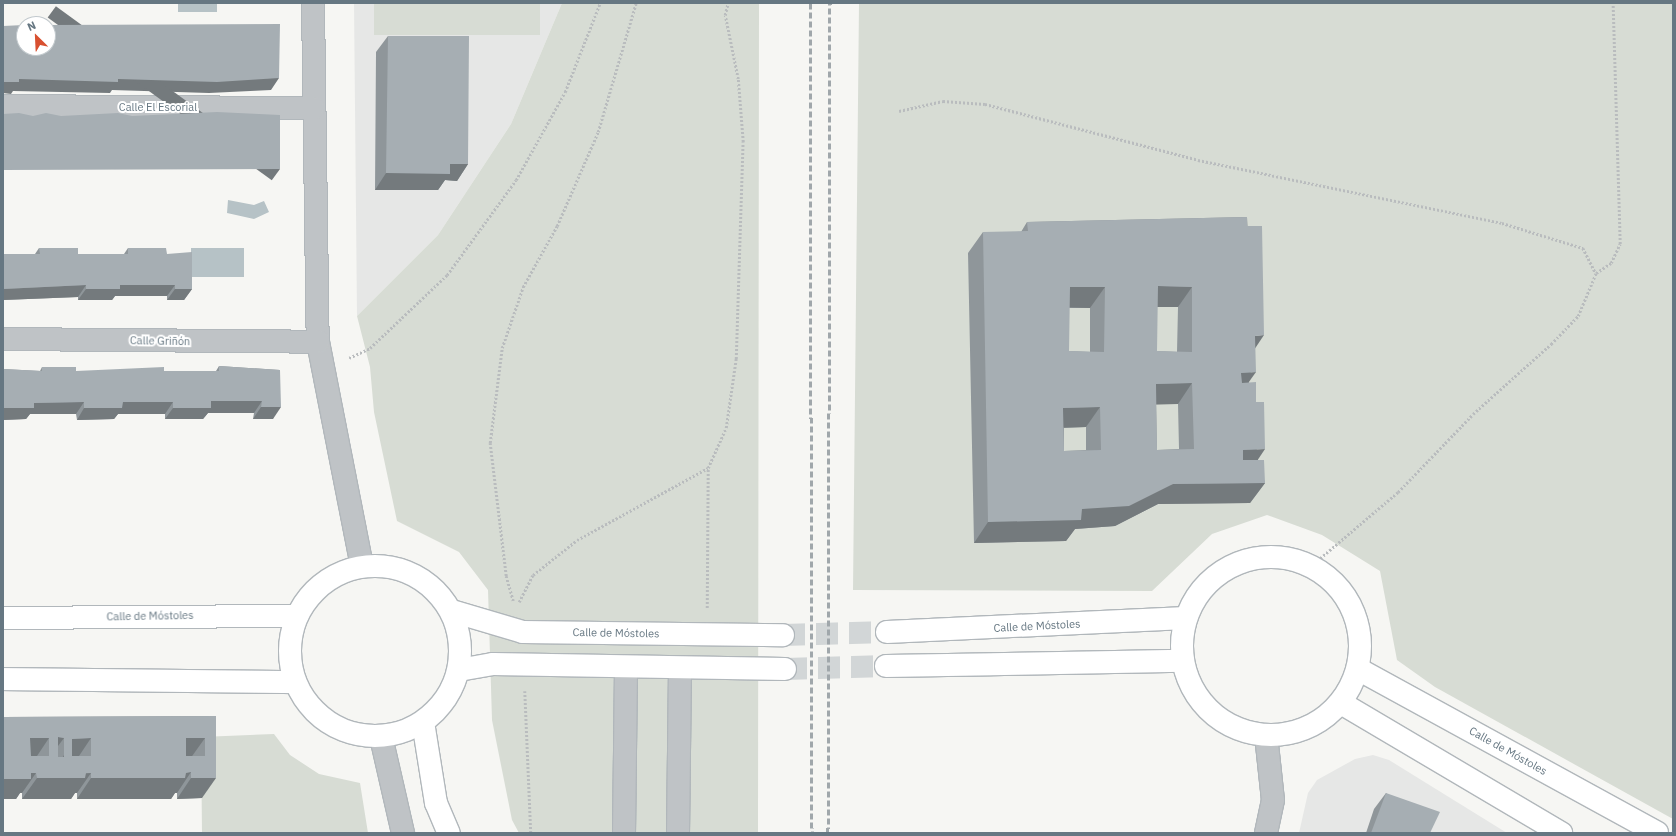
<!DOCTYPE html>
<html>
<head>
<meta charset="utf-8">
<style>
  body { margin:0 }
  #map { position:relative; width:1676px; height:836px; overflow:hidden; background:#f6f6f3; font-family:"IBM Plex Sans",sans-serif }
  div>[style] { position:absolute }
  .built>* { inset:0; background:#e6e7e6 }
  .green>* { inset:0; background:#d7dcd4; transform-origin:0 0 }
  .water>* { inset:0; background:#b6c2c6; transform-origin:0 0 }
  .secondary-tunnel>* { height:22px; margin-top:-11px; transform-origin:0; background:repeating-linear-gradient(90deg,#d2d6d7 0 22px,transparent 0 33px) }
  .path>* { height:2.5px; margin-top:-1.25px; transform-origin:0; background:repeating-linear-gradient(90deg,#b9bcbe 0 2px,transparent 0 4px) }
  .roads { filter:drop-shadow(1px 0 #b1b7bb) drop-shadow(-1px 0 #b1b7bb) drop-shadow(0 1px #b1b7bb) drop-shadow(0 -1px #b1b7bb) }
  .street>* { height:22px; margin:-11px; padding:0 11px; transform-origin:11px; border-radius:11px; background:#bfc3c6 }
  .secondary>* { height:22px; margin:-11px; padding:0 11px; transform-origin:11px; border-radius:11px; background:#fff }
  .secondary>.ring { margin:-11px; padding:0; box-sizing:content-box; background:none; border:22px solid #fff; border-radius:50% }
  .rail>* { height:3px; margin-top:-1.5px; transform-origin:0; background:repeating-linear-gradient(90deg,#a0a7ab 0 6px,transparent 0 9px) }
  .wall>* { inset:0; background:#8f969a }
  .shaded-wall>* { inset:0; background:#747a7d; transform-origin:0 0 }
  .building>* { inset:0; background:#a6aeb3 }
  span { translate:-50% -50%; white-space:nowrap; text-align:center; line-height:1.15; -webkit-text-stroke:4px #fff; paint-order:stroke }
  .street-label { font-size:11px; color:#667782 }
  .frame { position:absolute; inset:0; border:4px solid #667782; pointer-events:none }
  .north { position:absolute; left:16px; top:16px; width:40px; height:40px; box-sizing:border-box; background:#fff; border:1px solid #c2c9cd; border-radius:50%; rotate:336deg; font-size:11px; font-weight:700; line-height:16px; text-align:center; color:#667782 }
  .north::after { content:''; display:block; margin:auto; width:14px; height:18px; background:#d85030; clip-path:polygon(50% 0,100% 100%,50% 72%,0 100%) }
</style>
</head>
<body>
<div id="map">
  <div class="built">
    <div style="clip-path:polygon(354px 3px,562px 3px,511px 124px,438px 235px,357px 316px)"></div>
    <div style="clip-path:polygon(1373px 755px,1389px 760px,1507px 833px,1299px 833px,1308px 793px,1317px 780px,1355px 759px)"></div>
  </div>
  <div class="green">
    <div style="left:374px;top:3px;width:166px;height:32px"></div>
    <div style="clip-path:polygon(562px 3px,759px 3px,758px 833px,519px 833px,512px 820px,492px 720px,488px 590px,459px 552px,397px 521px,374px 412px,370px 367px,357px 316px,438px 235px,511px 124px)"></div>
    <div style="clip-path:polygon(859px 3px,1673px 3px,1673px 819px,1435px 687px,1397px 660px,1380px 571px,1322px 535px,1267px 515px,1212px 534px,1152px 591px,853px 590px)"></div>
    <div style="clip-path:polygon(274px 734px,290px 755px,319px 774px,360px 783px,368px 833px,202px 833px,201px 737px)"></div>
  </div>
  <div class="water">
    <div style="left:178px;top:3px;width:39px;height:9px"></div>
    <div style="clip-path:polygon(228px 200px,254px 205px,264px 201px,269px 212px,254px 219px,227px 213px)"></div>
    <div style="left:191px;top:248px;width:53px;height:29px"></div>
  </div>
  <div class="secondary-tunnel">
    <div style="left:783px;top:635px;width:104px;rotate:-1.7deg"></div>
    <div style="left:785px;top:669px;width:101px;rotate:-1.7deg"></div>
  </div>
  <div class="path">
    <div style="left:899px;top:111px;width:45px;rotate:-12.8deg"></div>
    <div style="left:943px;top:101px;width:42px;rotate:4.1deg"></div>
    <div style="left:985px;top:104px;width:220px;rotate:14.7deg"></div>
    <div style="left:1198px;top:160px;width:310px;rotate:11.7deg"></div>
    <div style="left:1502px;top:223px;width:85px;rotate:17.2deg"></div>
    <div style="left:1583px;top:248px;width:28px;rotate:63deg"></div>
    <div style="left:349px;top:358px;width:23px;rotate:-25deg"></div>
    <div style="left:370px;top:348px;width:106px;rotate:-43.5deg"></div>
    <div style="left:447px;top:275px;width:117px;rotate:-54deg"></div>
    <div style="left:516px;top:180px;width:101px;rotate:-60.9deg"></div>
    <div style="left:565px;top:92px;width:96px;rotate:-68.5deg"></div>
    <div style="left:1311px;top:566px;width:114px;rotate:-40.4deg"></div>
    <div style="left:1398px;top:492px;width:108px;rotate:-46.1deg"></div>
    <div style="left:1473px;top:414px;width:105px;rotate:-41.9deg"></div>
    <div style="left:1551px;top:344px;width:39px;rotate:-46deg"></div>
    <div style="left:1578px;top:316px;width:47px;rotate:-67.3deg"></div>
    <div style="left:1596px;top:273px;width:18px;rotate:-34deg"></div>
    <div style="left:1611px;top:263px;width:21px;rotate:-65deg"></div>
    <div style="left:1620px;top:244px;width:241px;rotate:-91.7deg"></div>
    <div style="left:513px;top:601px;width:26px;rotate:-106deg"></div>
    <div style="left:506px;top:576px;width:134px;rotate:-96.9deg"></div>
    <div style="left:490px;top:443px;width:96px;rotate:-82.8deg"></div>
    <div style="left:502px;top:348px;width:65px;rotate:-71deg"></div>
    <div style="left:523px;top:287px;width:70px;rotate:-60.9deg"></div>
    <div style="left:557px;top:226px;width:103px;rotate:-66.4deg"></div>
    <div style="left:598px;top:132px;width:134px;rotate:-73.6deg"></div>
    <div style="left:519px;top:602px;width:30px;rotate:-63deg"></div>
    <div style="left:533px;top:575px;width:56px;rotate:-38.5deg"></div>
    <div style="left:577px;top:540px;width:149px;rotate:-28.8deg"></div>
    <div style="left:708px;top:468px;width:44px;rotate:-65.8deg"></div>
    <div style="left:726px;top:428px;width:70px;rotate:-81.8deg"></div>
    <div style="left:736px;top:359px;width:217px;rotate:-88.2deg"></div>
    <div style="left:743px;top:142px;width:63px;rotate:-94.5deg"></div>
    <div style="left:738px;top:79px;width:65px;rotate:-101.5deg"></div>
    <div style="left:725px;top:15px;width:12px;rotate:-76deg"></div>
    <div style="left:707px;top:608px;width:140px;rotate:-89.6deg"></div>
    <div style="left:525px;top:691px;width:142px;rotate:87.6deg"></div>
  </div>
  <div class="roads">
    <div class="street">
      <div style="left:313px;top:3px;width:339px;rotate:89.2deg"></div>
      <div style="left:318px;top:342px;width:228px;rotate:78.9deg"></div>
      <div style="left:3px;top:106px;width:310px;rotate:0.4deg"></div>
      <div style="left:3px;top:339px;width:315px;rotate:0.5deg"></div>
      <div style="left:1266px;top:735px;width:65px;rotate:83.9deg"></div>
      <div style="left:1273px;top:800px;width:34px;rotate:102deg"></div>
      <div style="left:381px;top:737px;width:98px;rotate:77.1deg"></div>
      <div style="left:624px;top:833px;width:165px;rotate:-89.3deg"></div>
      <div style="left:678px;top:833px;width:165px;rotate:-89.3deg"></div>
    </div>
    <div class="secondary">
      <div class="ring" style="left:1182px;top:557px;width:156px;height:156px"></div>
      <div class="ring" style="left:290px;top:566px;width:148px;height:148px"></div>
      <div style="left:452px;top:611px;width:74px;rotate:16.5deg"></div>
      <div style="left:523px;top:632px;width:260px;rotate:0.7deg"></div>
      <div style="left:3px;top:618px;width:294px;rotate:-0.4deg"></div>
      <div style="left:887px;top:632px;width:299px;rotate:-2.7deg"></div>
      <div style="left:886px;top:666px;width:297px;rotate:-1deg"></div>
      <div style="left:1358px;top:669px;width:341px;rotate:28.7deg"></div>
      <div style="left:459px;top:670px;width:35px;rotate:-10deg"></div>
      <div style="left:493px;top:664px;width:292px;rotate:1deg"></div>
      <div style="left:3px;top:679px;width:292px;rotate:0.6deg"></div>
      <div style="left:1341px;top:703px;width:256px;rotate:30.6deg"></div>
      <div style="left:423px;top:722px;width:82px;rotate:80.9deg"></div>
      <div style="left:436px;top:803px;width:33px;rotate:67deg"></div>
    </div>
  </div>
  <div class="rail">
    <div style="left:810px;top:3px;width:830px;rotate:89.86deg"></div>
    <div style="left:828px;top:833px;width:830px;rotate:-89.86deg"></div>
  </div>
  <div class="wall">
    <div style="clip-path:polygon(388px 36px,468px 164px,457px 181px,445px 180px,438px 190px,375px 190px,376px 52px)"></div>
    <div style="clip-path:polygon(evenodd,1247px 217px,1255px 348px,1249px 382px,1258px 460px,1265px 483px,1250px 503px,1158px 504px,1115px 526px,1075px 529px,1066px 541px,974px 543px,968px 253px,983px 232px,1021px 232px,1027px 222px,1247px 217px,1157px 307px,1178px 307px,1177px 352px,1157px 351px,1157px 307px,1247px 217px,1069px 308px,1090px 308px,1090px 352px,1069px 351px,1069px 308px,1247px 217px,1156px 404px,1178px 404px,1179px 449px,1157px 450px,1156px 404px,1247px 217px,1086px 427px,1086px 450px,1064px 451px,1064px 428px,1086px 427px)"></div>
    <div style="clip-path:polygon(39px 248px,78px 254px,124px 254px,128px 248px,167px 254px,192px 289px,184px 300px,167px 300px,167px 296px,115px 296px,112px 300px,78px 300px,78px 297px,3px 300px,3px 254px,35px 254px)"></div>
    <div style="clip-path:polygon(219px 366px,280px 370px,273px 419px,253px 419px,254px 413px,245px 412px,208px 413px,203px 419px,165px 419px,165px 414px,123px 413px,118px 414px,114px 419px,77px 420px,76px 414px,30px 414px,26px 419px,3px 420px,3px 369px,40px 371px,42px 367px,76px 371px,216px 371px)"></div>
    <div style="clip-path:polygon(216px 716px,202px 798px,177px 799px,177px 793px,175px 793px,171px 799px,77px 799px,77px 793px,75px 793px,71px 799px,22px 799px,22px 793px,20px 793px,16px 799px,3px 717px)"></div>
    <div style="clip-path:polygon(1386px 793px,1430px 833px,1366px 833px,1374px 809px)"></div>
  </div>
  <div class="shaded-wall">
    <div style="clip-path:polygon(279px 78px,271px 90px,209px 93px,112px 90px,110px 93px,13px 91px,11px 94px,3px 93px,3px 82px,19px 79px)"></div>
    <div style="clip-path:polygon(450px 164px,468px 164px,457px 181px,445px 180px,438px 190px,375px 190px,386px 173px)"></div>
    <div style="left:280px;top:169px;width:14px;height:277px;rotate:126deg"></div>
    <div style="clip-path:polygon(86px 285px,78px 297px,3px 300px,3px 289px)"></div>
    <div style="clip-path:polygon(120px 285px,175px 285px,167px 296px,115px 296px,112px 300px,78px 300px,86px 289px)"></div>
    <div style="clip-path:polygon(1158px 286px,1192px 287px,1178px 307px,1143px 307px)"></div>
    <div style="clip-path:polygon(1070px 287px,1105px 287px,1090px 308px,1056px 307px)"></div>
    <div style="clip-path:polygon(175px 289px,192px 289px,184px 300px,167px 300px)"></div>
    <div style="clip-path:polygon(1264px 335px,1250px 356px,1255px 336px)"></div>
    <div style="clip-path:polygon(1256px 372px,1241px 393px,1241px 373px)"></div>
    <div style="clip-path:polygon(1192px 383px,1178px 404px,1141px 405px,1156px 384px)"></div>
    <div style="clip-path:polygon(211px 401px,262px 401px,254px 413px,208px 413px,203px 419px,165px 419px,173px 408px)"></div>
    <div style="clip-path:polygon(84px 402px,76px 414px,30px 414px,26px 419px,3px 420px,3px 408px,34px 403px)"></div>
    <div style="clip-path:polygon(123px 402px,173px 402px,165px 414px,118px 414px,114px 419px,77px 420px,84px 408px)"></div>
    <div style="clip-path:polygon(261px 407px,281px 407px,273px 419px,253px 419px)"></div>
    <div style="clip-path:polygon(1100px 407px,1086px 427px,1049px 428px,1063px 408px)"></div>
    <div style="clip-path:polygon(1265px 449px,1251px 470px,1229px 470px,1243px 450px)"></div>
    <div style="clip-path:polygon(1265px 483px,1250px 503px,1158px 504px,1115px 526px,1075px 529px,1066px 541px,974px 543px,988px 522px,1082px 509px,1173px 484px)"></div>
    <div style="clip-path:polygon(58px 737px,64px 738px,49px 758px)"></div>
    <div style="clip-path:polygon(30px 738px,49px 738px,35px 759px,16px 759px)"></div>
    <div style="clip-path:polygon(91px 738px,77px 759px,62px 759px,72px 739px)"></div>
    <div style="clip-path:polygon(186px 738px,205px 738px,190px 759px,172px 758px)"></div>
    <div style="clip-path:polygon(191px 772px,177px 793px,175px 793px,171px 799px,77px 799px,91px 778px)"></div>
    <div style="clip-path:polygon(31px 773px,36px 773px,22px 793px,20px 793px,16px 799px,3px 799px,3px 779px)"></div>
    <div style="clip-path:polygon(91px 773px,77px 793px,75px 793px,71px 799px,22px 799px,37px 778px)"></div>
    <div style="clip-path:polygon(191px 778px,216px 778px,202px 798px,177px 799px)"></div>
  </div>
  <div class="building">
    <div style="clip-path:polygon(280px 24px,279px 78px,217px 82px,118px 79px,118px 82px,19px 79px,19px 82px,3px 82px,3px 26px,24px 25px,24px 48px,48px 48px,48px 25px)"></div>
    <div style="clip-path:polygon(388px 36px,469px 36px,468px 164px,450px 164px,450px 174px,386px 173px)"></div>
    <div style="clip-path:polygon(217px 112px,280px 115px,280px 169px,3px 170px,3px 114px,19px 113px,33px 116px,46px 113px,61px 116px,118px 113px,132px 116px)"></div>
    <div style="clip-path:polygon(evenodd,1247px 217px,1247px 226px,1262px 226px,1264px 335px,1255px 336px,1256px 372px,1241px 373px,1242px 383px,1256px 382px,1256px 402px,1264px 402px,1265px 449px,1243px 450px,1243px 460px,1264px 460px,1265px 483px,1173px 484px,1129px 506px,1082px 509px,1081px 520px,988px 522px,983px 232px,1028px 231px,1027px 222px,1247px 217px,1158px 286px,1192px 287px,1192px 352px,1157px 351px,1158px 286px,1247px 217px,1070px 287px,1105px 287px,1104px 352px,1069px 351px,1070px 287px,1247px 217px,1192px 383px,1194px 449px,1157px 450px,1156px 384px,1192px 383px,1247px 217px,1100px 407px,1101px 450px,1064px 451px,1063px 408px,1100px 407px)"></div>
    <div style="clip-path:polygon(39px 248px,78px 248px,78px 254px,128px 254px,128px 248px,166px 248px,167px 254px,192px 252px,192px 289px,175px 289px,175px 285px,120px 285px,120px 289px,86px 289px,86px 285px,3px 289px,3px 254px,40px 254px)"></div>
    <div style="clip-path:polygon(219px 366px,280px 370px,281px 407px,261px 407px,262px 401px,211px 401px,211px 408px,173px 408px,173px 402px,123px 402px,122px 408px,84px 408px,84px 402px,34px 403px,34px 408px,3px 408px,3px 369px,42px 371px,42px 367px,76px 367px,76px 371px,164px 367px,164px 371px,219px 371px)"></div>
    <div style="clip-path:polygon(evenodd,216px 716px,216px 778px,191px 778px,191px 772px,186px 773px,185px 778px,91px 778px,91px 773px,86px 773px,85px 778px,37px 778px,36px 773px,31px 773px,31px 779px,3px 779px,3px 717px,216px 716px,58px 737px,64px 738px,64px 757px,58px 757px,58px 737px,216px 716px,30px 738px,49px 738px,49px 756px,31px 756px,30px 738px,216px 716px,91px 738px,91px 756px,72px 756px,72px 739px,91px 738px,216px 716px,186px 738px,205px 738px,205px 756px,186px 756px,186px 738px)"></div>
    <div style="clip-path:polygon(1386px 793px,1440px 812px,1430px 833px,1371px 833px)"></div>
  </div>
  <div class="street-label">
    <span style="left:158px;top:107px">Calle El Escorial</span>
    <span style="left:160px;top:341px;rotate:1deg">Calle Griñón</span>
    <span style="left:150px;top:616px;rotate:-1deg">Calle de Móstoles</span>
    <span style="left:1037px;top:626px;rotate:-3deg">Calle de Móstoles</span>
    <span style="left:616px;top:633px;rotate:1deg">Calle de Móstoles</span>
    <span style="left:1508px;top:751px;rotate:29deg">Calle de Móstoles</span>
  </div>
  <div class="frame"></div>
  <div class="north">N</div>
</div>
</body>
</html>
